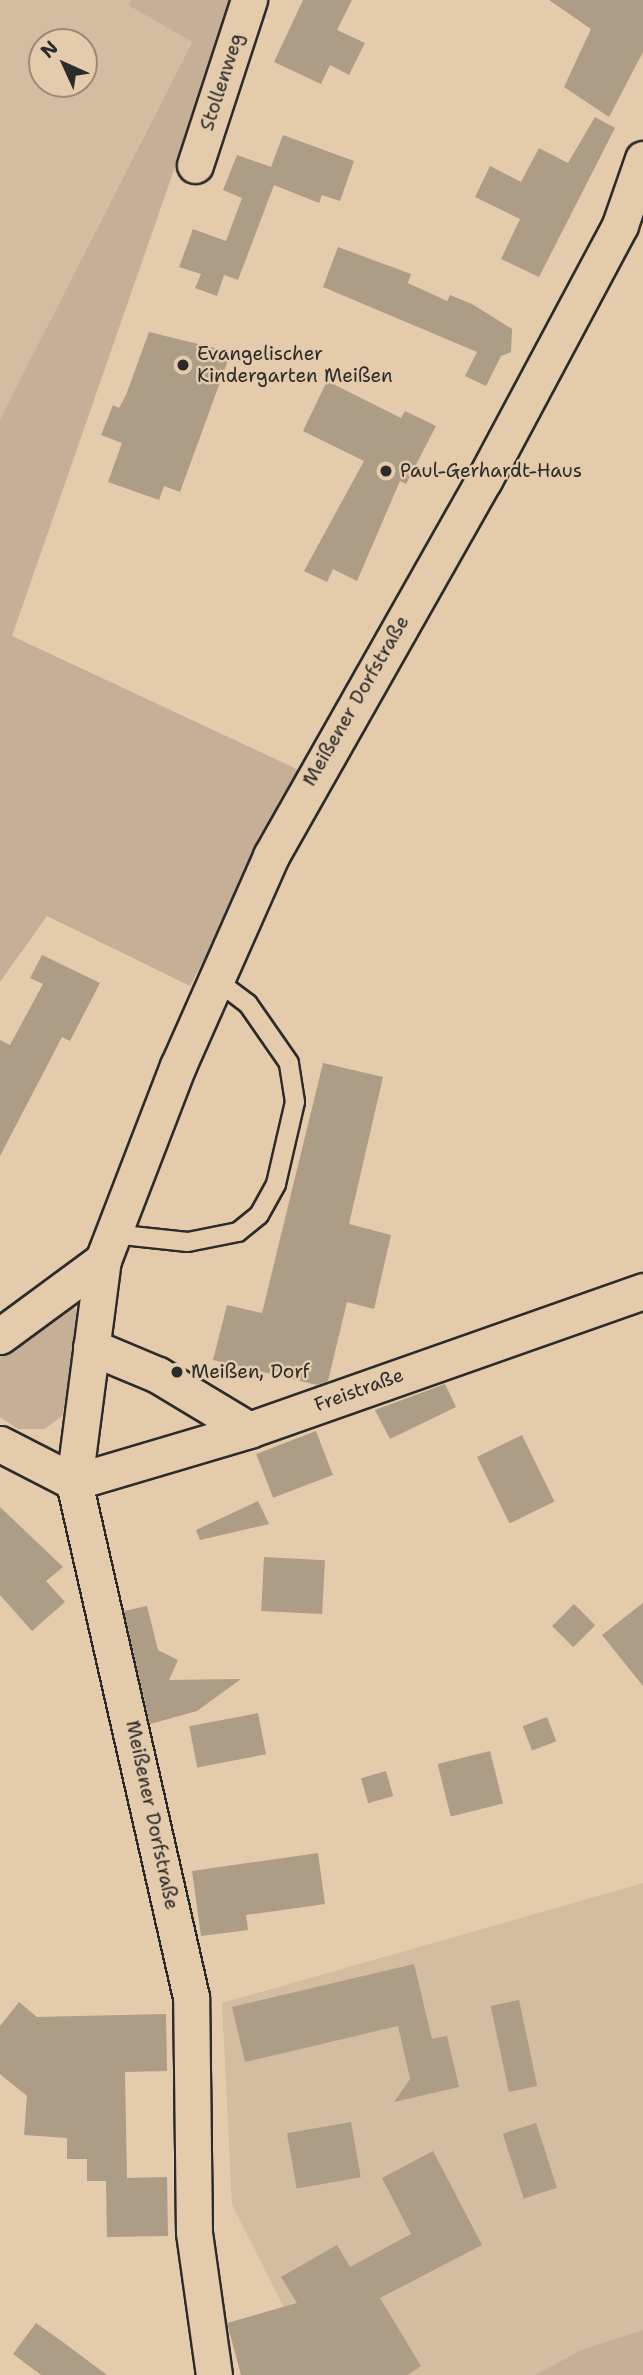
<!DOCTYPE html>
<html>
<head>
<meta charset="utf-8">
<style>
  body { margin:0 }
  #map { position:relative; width:643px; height:2375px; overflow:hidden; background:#e3cbac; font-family:"Shantell Sans",sans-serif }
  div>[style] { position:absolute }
  .built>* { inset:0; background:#d3bda1 }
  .green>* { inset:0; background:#c5b097 }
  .building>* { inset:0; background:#ad9c86; transform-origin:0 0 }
  .roads { filter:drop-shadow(2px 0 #2b2b2b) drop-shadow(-2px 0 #2b2b2b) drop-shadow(0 2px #2b2b2b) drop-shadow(0 -2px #2b2b2b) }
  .service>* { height:18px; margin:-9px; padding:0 9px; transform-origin:9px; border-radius:9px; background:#e3cbac }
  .minor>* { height:35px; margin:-17.5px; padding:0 17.5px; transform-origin:17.5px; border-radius:17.5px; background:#e3cbac }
  .dots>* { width:19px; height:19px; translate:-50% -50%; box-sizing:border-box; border:4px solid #e3cbac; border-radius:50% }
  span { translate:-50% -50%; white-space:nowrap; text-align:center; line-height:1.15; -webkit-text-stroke:5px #e3cbac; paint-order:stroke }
  .street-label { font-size:19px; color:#2b2b2b }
  .poi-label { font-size:19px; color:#2b2b2b }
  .left { translate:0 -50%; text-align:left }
  .north { position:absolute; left:28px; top:28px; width:70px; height:70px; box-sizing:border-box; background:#e3cbac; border:2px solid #998b78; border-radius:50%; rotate:315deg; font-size:19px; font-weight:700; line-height:28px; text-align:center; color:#2b2b2b }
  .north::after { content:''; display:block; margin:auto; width:24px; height:32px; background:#2b2b2b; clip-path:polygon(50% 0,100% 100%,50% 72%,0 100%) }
</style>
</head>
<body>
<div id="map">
  <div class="built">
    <div style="clip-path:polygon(evenodd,0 0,131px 0,129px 5px,192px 41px,0 419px,0 0,42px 42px,84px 42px,84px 84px,42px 84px,42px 42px)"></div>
    <div style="clip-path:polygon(643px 1883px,643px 2330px,581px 2350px,535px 2375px,318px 2375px,232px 2205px,222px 2003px)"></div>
  </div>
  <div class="green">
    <div style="clip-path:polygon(131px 0,233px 0,12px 636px,301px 771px,190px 986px,47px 916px,0 982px,0 419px,192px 42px,128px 5px)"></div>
    <div style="clip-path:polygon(67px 1303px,82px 1313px,62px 1416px,45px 1429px,18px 1429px,0 1417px,0 1351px)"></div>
    <div style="clip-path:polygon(643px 2330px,643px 2375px,535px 2375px,581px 2350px)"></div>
  </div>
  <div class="building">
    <div style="clip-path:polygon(303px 0,352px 0,337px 30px,365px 43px,349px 75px,330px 65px,321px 84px,274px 62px)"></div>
    <div style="clip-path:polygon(549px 0,643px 0,643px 52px,609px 117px,564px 87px,591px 29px)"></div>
    <div style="clip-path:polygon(595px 117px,615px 128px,539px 277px,501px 259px,520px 219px,475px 197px,490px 166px,521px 182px,539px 148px,568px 163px)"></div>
    <div style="clip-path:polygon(283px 135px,354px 161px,340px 201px,322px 195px,319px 203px,274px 185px,238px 280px,224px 275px,217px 296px,195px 288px,201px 274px,179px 267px,193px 229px,226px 241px,242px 198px,223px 190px,237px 155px,271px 167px)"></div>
    <div style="clip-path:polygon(338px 247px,411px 274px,408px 283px,447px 301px,450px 295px,472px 304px,512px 329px,511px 352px,501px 356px,486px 386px,465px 376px,477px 352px,323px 287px)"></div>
    <div style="clip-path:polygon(149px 332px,231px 352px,180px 492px,164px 486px,159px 500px,108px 482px,122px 443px,101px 435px,113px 405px,119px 408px,126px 395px)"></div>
    <div style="clip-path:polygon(327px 381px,401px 418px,405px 411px,436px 426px,406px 484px,400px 481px,357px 581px,333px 569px,327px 582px,304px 571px,364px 461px,303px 431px)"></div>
    <div style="clip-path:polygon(42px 955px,100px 983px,70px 1041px,62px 1037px,0 1156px,0 1040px,10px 1045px,43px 984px,30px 978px)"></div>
    <div style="clip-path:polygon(323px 1063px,383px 1077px,349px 1224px,391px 1235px,374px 1309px,347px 1302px,328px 1381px,317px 1385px,213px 1360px,227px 1305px,262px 1313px)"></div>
    <div style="clip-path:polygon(445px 1384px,456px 1407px,390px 1439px,375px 1410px)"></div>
    <div style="left:316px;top:1431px;width:47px;height:64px;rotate:69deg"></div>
    <div style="left:522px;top:1435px;width:74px;height:50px;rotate:64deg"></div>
    <div style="clip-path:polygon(258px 1501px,269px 1524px,200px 1540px,196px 1530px)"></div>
    <div style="clip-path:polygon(0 1507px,63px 1567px,46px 1581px,65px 1602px,32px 1631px,0 1595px)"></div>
    <div style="left:264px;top:1557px;width:61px;height:54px;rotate:3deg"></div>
    <div style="clip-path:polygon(643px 1603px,643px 1686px,602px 1635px)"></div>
    <div style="left:574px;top:1604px;width:30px;height:31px;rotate:45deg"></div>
    <div style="clip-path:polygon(147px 1606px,158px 1650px,178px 1660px,169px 1680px,241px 1679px,197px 1711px,150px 1724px,124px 1611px)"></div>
    <div style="left:258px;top:1713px;width:42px;height:70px;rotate:79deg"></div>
    <div style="left:547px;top:1717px;width:26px;height:26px;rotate:69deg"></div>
    <div style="left:490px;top:1751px;width:54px;height:54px;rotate:76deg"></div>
    <div style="left:386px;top:1771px;width:26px;height:26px;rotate:74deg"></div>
    <div style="clip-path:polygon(318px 1853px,325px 1904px,246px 1915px,248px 1930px,201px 1936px,192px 1871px)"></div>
    <div style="clip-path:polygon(414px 1964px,432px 2039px,447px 2036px,459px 2087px,394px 2102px,410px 2079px,398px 2026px,245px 2062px,232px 2007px)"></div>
    <div style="left:519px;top:2000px;width:88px;height:29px;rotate:78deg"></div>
    <div style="clip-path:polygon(19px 2002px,37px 2017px,166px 2014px,167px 2071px,125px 2072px,127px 2178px,167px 2177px,168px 2236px,107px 2237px,106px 2181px,87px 2181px,87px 2159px,67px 2159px,67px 2138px,24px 2135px,27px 2096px,0 2074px,0 2026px)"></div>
    <div style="left:351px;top:2122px;width:56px;height:65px;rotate:80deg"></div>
    <div style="left:536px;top:2123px;width:68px;height:35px;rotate:72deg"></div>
    <div style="clip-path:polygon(433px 2151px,482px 2245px,380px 2298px,421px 2366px,407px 2375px,241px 2375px,227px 2323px,297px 2303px,281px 2277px,337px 2245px,350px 2267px,411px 2234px,382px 2178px)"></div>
    <div style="clip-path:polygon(36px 2323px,60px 2340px,107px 2375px,41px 2375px,13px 2354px)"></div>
  </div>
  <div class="roads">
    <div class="service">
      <div style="left:113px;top:1234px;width:75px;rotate:6.1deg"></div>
      <div style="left:188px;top:1242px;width:51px;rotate:-11.3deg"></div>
      <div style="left:238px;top:1232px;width:27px;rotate:-39deg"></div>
      <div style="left:259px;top:1215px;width:35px;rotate:-61deg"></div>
      <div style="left:276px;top:1184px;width:84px;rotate:-77deg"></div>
      <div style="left:295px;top:1102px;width:39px;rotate:-99deg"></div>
      <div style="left:289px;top:1063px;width:72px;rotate:-124.8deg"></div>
      <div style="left:248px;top:1004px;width:40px;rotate:-143deg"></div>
    </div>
    <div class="minor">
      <div style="left:195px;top:165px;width:174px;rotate:-71.9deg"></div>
      <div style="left:0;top:1336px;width:128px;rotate:-36.4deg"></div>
      <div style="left:91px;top:1347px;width:73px;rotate:22.7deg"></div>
      <div style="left:158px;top:1375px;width:106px;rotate:31.1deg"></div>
      <div style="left:0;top:1444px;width:83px;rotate:27.2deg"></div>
      <div style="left:74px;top:1482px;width:183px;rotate:-16.5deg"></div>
      <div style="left:249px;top:1430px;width:418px;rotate:-19.4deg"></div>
      <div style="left:214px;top:2375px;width:144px;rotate:-98deg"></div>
      <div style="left:194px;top:2232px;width:235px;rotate:-90.7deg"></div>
      <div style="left:191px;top:1997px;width:528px;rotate:-102.8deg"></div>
      <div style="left:74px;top:1482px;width:224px;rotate:-82.6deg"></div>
      <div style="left:103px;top:1260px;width:208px;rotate:-68.9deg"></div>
      <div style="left:178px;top:1066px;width:230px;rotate:-66.1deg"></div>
      <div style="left:271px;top:856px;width:432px;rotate:-60.5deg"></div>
      <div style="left:484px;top:480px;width:289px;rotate:-61.9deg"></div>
      <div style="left:620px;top:225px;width:70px;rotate:-70.8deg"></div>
    </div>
  </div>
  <div class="dots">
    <div style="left:183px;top:365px;background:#2b2b2b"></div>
    <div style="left:386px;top:471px;background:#2b2b2b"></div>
    <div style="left:177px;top:1372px;background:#2b2b2b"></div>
  </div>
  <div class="street-label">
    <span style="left:222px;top:82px;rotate:-72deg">Stollenweg</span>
    <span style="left:356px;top:701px;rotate:-60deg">Meißener Dorfstraße</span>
    <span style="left:359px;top:1390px;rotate:-20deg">Freistraße</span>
    <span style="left:152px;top:1815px;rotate:78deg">Meißener Dorfstraße</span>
  </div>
  <div class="poi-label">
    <span class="left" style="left:197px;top:365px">Evangelischer<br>Kindergarten Meißen</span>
    <span class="left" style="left:400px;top:471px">Paul-Gerhardt-Haus</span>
    <span class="left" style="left:191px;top:1372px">Meißen, Dorf</span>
  </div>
  <div class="north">N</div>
</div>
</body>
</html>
